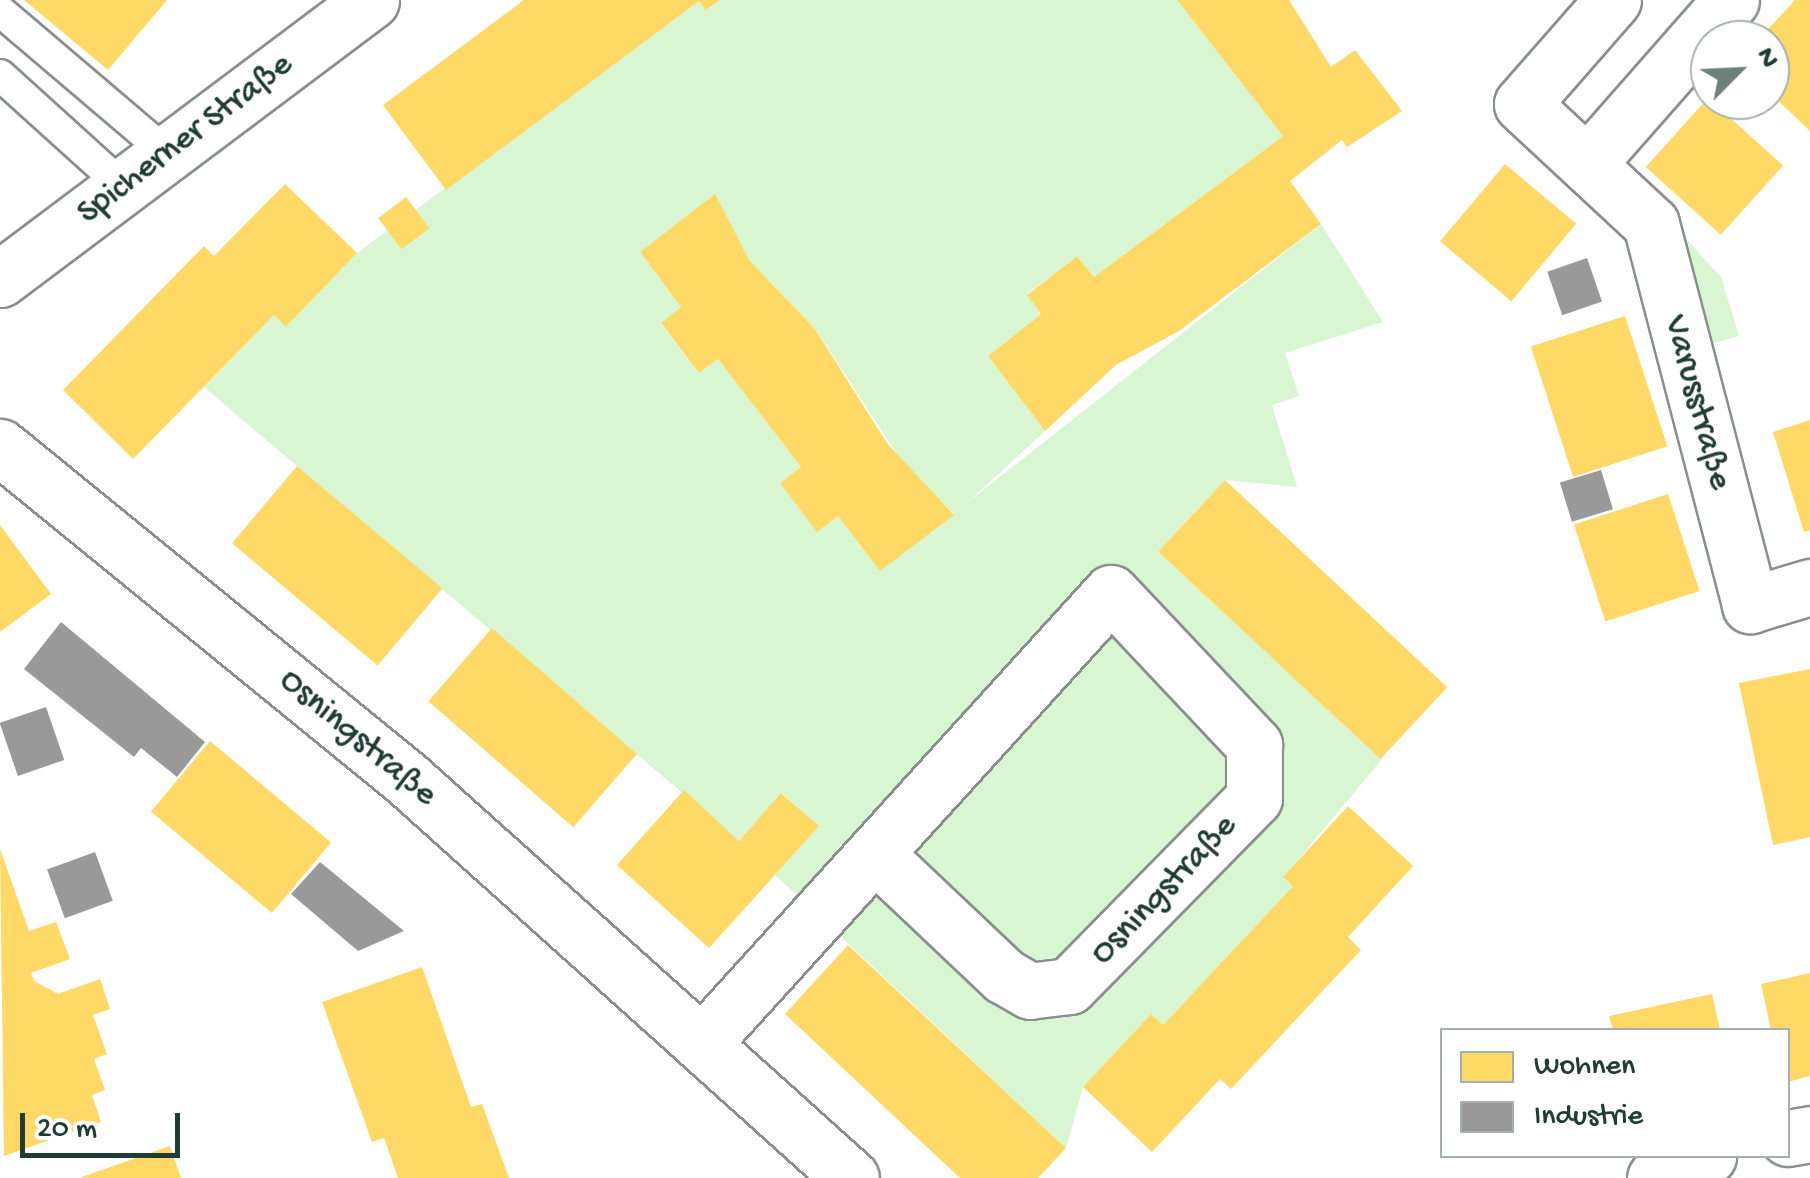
<!DOCTYPE html>
<html>
<head>
<meta charset="utf-8">
<style>
  body { margin:0 }
  #map { position:relative; width:1810px; height:1178px; overflow:hidden; background:#fff; font-family:"Gochi Hand",sans-serif }
  div>[style] { position:absolute }
  .green>* { inset:0; background:#d9f6d3 }
  .homes>* { inset:0; background:#ffd966; transform-origin:0 0 }
  .industry>* { inset:0; background:#999; transform-origin:0 0 }
  .roads { filter:drop-shadow(2px 0 #898f8d) drop-shadow(-2px 0 #898f8d) drop-shadow(0 2px #898f8d) drop-shadow(0 -2px #898f8d) }
  .lane>* { height:30px; margin:-15px; padding:0 15px; transform-origin:15px; border-radius:15px; background:#fff }
  .street>* { height:55px; margin:-27.5px; padding:0 27.5px; transform-origin:27.5px; border-radius:27.5px; background:#fff }
  span { translate:-50% -50%; white-space:nowrap; text-align:center; line-height:1.15; -webkit-text-stroke:10px #fff; paint-order:stroke }
  .street-label { font-size:35px; color:#1f3d34 }
  .legend { position:absolute; left:1440px; top:1028px; width:350px; height:130px; box-sizing:border-box; background:#fff; border:2px solid #a5b1ae; margin:0; padding:12px 18px; list-style:none; font-size:30px; color:#1f3d34 }
  .legend li { display:flex; align-items:center; gap:20px; height:50px }
  .legend b { width:50px; border:2px solid #a5b1ae }
  .north { position:absolute; left:1690px; top:20px; width:100px; height:100px; box-sizing:border-box; background:#fff; border:2px solid #a5b1ae; border-radius:50%; rotate:66deg; font-size:28px; font-weight:700; line-height:40px; text-align:center; color:#1f3d34 }
  .north::after { content:''; display:block; margin:auto; width:35px; height:45px; background:#6d817b; clip-path:polygon(50% 0,100% 100%,50% 72%,0 100%) }
  .scale { position:absolute; left:20px; top:1113px; width:160px; height:45px; box-sizing:border-box; border:5px solid #1f3d34; border-top:0; padding-left:12px; font-size:30px; line-height:35px; white-space:nowrap; color:#1f3d34; -webkit-text-stroke:8px #fff; paint-order:stroke }
</style>
</head>
<body>
<div id="map">
  <div class="green">
    <div style="clip-path:polygon(evenodd,720px 0,1177px 0,1283px 136px,1094px 277px,1077px 256px,1027px 294px,1041px 314px,988px 356px,1045px 431px,968px 502px,1321px 224px,1383px 322px,1285px 353px,1299px 396px,1272px 405px,1297px 487px,1225px 480px,1158px 552px,1382px 759px,1284px 877px,1293px 886px,1163px 1025px,1151px 1014px,1083px 1087px,1066px 1148px,775px 875px,818px 826px,782px 793px,739px 841px,204px 387px,274px 315px,287px 326px,357px 253px,699px 1px,706px 10px,720px 0,715px 195px,750px 261px,816px 330px,904px 465px,954px 514px,880px 571px,838px 516px,817px 531px,780px 483px,801px 467px,718px 359px,699px 373px,661px 324px,681px 307px,640px 252px,715px 195px)"></div>
    <div style="clip-path:polygon(1678px 230px,1721px 277px,1739px 336px,1701px 347px)"></div>
  </div>
  <div class="homes">
    <div style="clip-path:polygon(24px 0,167px 0,108px 70px)"></div>
    <div style="clip-path:polygon(524px 0,720px 0,706px 10px,699px 1px,446px 190px,383px 105px)"></div>
    <div style="clip-path:polygon(1177px 0,1289px 0,1331px 67px,1355px 50px,1402px 111px,1347px 147px,1342px 140px,1290px 181px,1321px 224px,1179px 331px,1116px 365px,1045px 431px,988px 356px,1041px 314px,1027px 295px,1077px 256px,1094px 277px,1283px 136px)"></div>
    <div style="clip-path:polygon(1795px 0,1810px 0,1810px 131px,1770px 93px,1770px 40px,1758px 40px)"></div>
    <div style="left:1708px;top:98px;width:101px;height:93px;rotate:42deg"></div>
    <div style="left:1505px;top:164px;width:93px;height:101px;rotate:40deg"></div>
    <div style="clip-path:polygon(285px 184px,357px 253px,286px 327px,274px 315px,133px 459px,63px 390px,204px 246px,214px 256px)"></div>
    <div style="clip-path:polygon(715px 194px,750px 261px,815px 329px,887px 443px,954px 515px,880px 571px,838px 516px,817px 532px,780px 483px,801px 467px,718px 359px,699px 373px,661px 323px,681px 307px,640px 252px)"></div>
    <div style="left:406px;top:197px;width:39px;height:35px;rotate:53deg"></div>
    <div style="left:1625px;top:316px;width:137px;height:99px;rotate:72deg"></div>
    <div style="clip-path:polygon(1810px 420px,1810px 530px,1804px 532px,1773px 432px)"></div>
    <div style="left:297px;top:466px;width:190px;height:101px;rotate:40deg"></div>
    <div style="left:1225px;top:480px;width:304px;height:98px;rotate:43deg"></div>
    <div style="left:1668px;top:494px;width:102px;height:99px;rotate:72deg"></div>
    <div style="clip-path:polygon(0 525px,51px 594px,0 632px)"></div>
    <div style="left:492px;top:628px;width:192px;height:97px;rotate:41deg"></div>
    <div style="clip-path:polygon(1810px 669px,1810px 837px,1773px 845px,1739px 683px)"></div>
    <div style="left:210px;top:741px;width:158px;height:92px;rotate:40deg"></div>
    <div style="clip-path:polygon(684px 790px,739px 841px,781px 793px,819px 826px,709px 948px,617px 865px)"></div>
    <div style="clip-path:polygon(1348px 806px,1413px 866px,1348px 937px,1361px 950px,1231px 1089px,1220px 1079px,1152px 1152px,1083px 1087px,1151px 1014px,1163px 1025px,1293px 886px,1283px 877px)"></div>
    <div style="clip-path:polygon(0 849px,29px 931px,56px 922px,70px 959px,31px 973px,34px 981px,58px 994px,100px 979px,110px 1009px,93px 1015px,107px 1054px,94px 1059px,105px 1090px,92px 1095px,101px 1122px,4px 1156px)"></div>
    <div style="clip-path:polygon(848px 945px,1066px 1148px,1038px 1178px,960px 1178px,785px 1014px)"></div>
    <div style="clip-path:polygon(422px 967px,471px 1107px,482px 1104px,509px 1178px,398px 1178px,384px 1138px,372px 1142px,322px 1002px)"></div>
    <div style="clip-path:polygon(1810px 973px,1810px 1076px,1788px 1082px,1788px 1030px,1771px 1030px,1761px 984px)"></div>
    <div style="clip-path:polygon(1712px 994px,1720px 1030px,1613px 1030px,1609px 1016px)"></div>
    <div style="clip-path:polygon(170px 1146px,181px 1178px,82px 1178px,82px 1177px)"></div>
  </div>
  <div class="industry">
    <div style="left:1587px;top:258px;width:46px;height:42px;rotate:71deg"></div>
    <div style="left:1601px;top:470px;width:41px;height:43px;rotate:73deg"></div>
    <div style="clip-path:polygon(61px 622px,205px 742px,177px 777px,141px 748px,134px 757px,24px 669px)"></div>
    <div style="left:46px;top:707px;width:56px;height:49px;rotate:71deg"></div>
    <div style="left:95px;top:852px;width:52px;height:51px;rotate:70deg"></div>
    <div style="clip-path:polygon(320px 862px,404px 931px,358px 951px,291px 894px)"></div>
  </div>
  <div class="roads">
    <div class="lane">
      <div style="left:0;top:11px;width:219px;rotate:40.4deg"></div>
      <div style="left:0;top:75px;width:166px;rotate:42.1deg"></div>
    </div>
    <div class="street">
      <div style="left:1613px;top:0;width:138px;rotate:131.2deg"></div>
      <div style="left:1522px;top:104px;width:176px;rotate:42.9deg"></div>
      <div style="left:1651px;top:224px;width:394px;rotate:75.4deg"></div>
      <div style="left:1750px;top:605px;width:63px;rotate:-16.7deg"></div>
      <div style="left:1587px;top:164px;width:218px;rotate:-48.7deg"></div>
      <div style="left:0;top:279px;width:464px;rotate:-36.9deg"></div>
      <div style="left:0;top:447px;width:524px;rotate:39.19deg"></div>
      <div style="left:406px;top:778px;width:598px;rotate:41.95deg"></div>
      <div style="left:704px;top:1041px;width:605px;rotate:-47.75deg"></div>
      <div style="left:1111px;top:593px;width:209px;rotate:46.7deg"></div>
      <div style="left:1254px;top:745px;width:53px;rotate:90deg"></div>
      <div style="left:1254px;top:798px;width:264px;rotate:134.5deg"></div>
      <div style="left:1069px;top:986px;width:39px;rotate:173deg"></div>
      <div style="left:1030px;top:991px;width:30px;rotate:-150deg"></div>
      <div style="left:1004px;top:976px;width:178px;rotate:-136.6deg"></div>
      <div style="left:1788px;top:1138px;width:22px;rotate:-10deg"></div>
      <div style="left:1655px;top:1178px;width:18px;rotate:-52deg"></div>
      <div style="left:1666px;top:1164px;width:43px;rotate:-10.8deg"></div>
    </div>
  </div>
  <div class="street-label">
    <span style="left:186px;top:140px;rotate:-37deg">Spicherner Straße</span>
    <span style="left:1696px;top:403px;rotate:75deg">Varusstraße</span>
    <span style="left:357px;top:739px;rotate:40deg">Osningstraße</span>
    <span style="left:1165px;top:891px;rotate:-46deg">Osningstraße</span>
  </div>
  <ul class="legend">
  <li><b style="height:28px;background:#ffd966"></b>Wohnen</li>
  <li><b style="height:28px;background:#999"></b>Industrie</li>
  </ul>
  <div class="north">N</div>
  <div class="scale">20 m</div>
</div>
</body>
</html>
